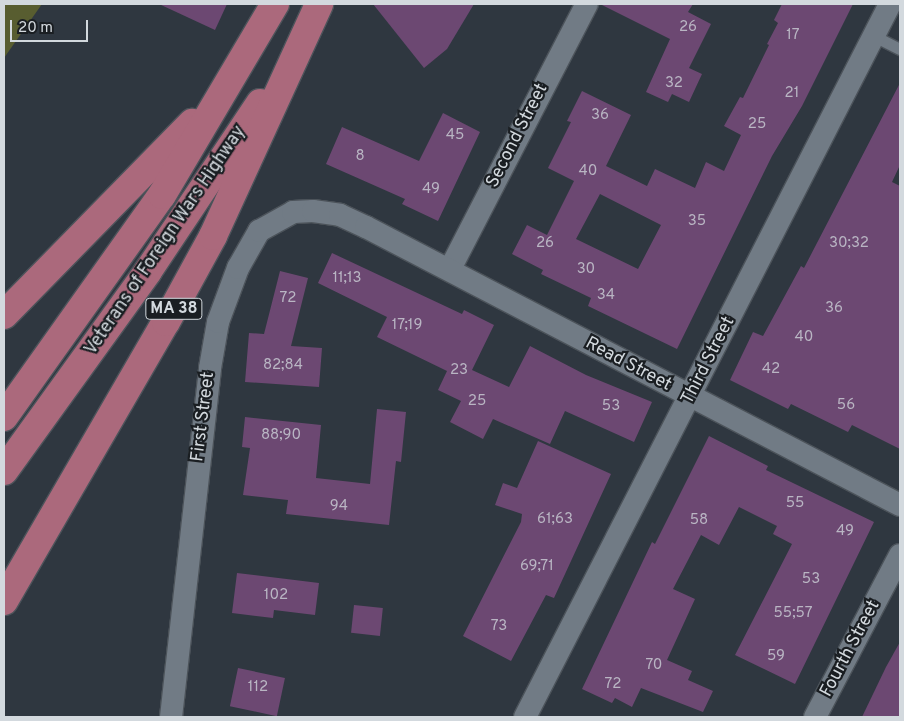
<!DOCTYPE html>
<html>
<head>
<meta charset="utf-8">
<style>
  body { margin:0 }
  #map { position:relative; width:904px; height:721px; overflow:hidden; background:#2f3740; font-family:Overpass,sans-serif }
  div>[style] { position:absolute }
  .green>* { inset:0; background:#585d30 }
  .building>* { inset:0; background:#6c4872; transform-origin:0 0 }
  .roads { filter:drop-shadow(1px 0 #4c535a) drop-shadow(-1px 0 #4c535a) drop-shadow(0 1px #4c535a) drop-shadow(0 -1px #4c535a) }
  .lane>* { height:11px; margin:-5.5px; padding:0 5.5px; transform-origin:5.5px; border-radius:5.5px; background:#717b85 }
  .street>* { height:22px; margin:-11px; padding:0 11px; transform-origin:11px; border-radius:11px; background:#717b85 }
  .primary>* { height:28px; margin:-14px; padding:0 14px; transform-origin:14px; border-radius:14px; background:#ab697c }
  span { translate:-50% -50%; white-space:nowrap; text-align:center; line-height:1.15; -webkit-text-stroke:4.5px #1a1e22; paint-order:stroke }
  .number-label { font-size:15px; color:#b9b5c3 }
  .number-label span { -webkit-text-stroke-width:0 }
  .shield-label span { padding:1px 4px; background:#1a1e22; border:1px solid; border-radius:4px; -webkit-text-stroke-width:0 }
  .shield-label { font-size:16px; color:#d3d9de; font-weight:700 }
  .street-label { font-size:18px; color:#d3d9de }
  .frame { position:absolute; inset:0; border:5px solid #d3d9de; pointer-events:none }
  .scale { position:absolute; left:10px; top:20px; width:78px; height:22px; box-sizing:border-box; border:2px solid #d3d9de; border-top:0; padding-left:6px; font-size:15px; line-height:18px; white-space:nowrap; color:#d3d9de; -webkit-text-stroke:4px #1a1e22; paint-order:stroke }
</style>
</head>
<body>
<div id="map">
  <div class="green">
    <div style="clip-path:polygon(4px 4px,42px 4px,4px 58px)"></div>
  </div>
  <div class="building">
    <div style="clip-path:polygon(159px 4px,227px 4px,215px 30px)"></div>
    <div style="clip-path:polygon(373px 4px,474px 4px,447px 49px,424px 68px)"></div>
    <div style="clip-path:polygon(600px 4px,693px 4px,688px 12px,711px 24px,689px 68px,702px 74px,689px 102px,672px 94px,668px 102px,646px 92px,670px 39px)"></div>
    <div style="clip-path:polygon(evenodd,782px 4px,853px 4px,802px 106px,772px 156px,677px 349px,588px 306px,591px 298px,541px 274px,543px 270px,512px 254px,527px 225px,547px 235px,574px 181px,548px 168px,571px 122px,567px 121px,582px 91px,631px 115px,606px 166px,647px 186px,655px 169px,695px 188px,706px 162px,724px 171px,741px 135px,724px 126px,740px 97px,743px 98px,769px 45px,767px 44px,778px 23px,774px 20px,782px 4px,600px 194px,661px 225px,638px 269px,576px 239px,600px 194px)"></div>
    <div style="clip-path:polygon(900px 83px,900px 165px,892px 182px,900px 186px,900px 449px,852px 425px,848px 432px,791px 404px,788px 409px,730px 380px,753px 332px,763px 336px,801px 266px,804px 268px)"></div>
    <div style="clip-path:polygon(443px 113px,480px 132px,438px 221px,402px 204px,405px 199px,326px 164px,342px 127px,419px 161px)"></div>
    <div style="clip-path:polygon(332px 253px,462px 314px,464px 310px,494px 325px,472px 370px,509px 387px,530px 346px,586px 375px,652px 402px,634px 442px,565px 411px,550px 444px,493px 419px,483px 439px,450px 422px,461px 401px,438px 390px,447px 371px,377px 337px,387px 317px,318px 283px)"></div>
    <div style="clip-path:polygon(280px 271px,308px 278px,291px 346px,322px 348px,319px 387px,245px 382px,249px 333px,264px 334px)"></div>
    <div style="clip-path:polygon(377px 409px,406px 412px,401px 462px,396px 461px,389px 525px,286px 514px,288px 500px,243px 495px,250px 448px,242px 447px,245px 417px,321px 425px,316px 478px,370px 484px)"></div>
    <div style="clip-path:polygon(709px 436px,768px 466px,766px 470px,874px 522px,795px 684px,735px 655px,792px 544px,773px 534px,777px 526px,739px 507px,719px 545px,701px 535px,673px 589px,695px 599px,667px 660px,692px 671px,688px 680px,713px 691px,703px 712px,641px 688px,632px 707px,615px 698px,612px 703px,582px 689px,652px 542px,655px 544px)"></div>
    <div style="clip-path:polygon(538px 441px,611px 474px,554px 598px,546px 595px,511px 661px,463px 636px,521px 522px,522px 514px,495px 505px,503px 483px,517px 488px)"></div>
    <div style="clip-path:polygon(237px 573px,319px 583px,315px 615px,274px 610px,273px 618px,232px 613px)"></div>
    <div style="left:354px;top:605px;width:29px;height:28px;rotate:6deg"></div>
    <div style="clip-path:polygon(900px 642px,900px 717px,862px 717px,886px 667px)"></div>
    <div style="left:238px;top:668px;width:48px;height:39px;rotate:12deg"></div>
  </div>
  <div class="roads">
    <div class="lane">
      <div style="left:874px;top:36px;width:29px;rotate:27deg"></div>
    </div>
    <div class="street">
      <div style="left:450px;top:269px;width:298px;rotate:-62.7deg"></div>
      <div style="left:171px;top:717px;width:351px;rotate:-83.6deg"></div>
      <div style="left:210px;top:368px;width:47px;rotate:-80.1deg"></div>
      <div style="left:218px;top:322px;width:58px;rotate:-69.7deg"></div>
      <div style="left:238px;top:268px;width:43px;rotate:-60.4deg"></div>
      <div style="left:259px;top:231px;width:39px;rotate:-29deg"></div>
      <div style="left:293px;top:212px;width:20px;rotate:-3deg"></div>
      <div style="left:313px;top:211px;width:27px;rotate:8deg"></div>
      <div style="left:340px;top:215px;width:29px;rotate:25deg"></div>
      <div style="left:366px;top:227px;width:602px;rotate:27.5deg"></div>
      <div style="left:525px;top:717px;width:801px;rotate:-62.89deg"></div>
      <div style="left:815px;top:717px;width:183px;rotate:-62.3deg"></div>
    </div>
    <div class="primary">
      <div style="left:4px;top:315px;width:269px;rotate:-45.6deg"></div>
      <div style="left:4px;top:417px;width:272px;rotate:-54.6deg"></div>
      <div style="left:162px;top:195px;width:222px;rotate:-59.4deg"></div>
      <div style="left:4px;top:471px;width:246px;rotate:-54.2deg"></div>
      <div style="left:148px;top:271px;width:202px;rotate:-56.3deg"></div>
      <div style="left:4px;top:601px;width:323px;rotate:-59.9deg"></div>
      <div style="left:166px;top:322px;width:98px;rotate:-61.3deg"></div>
      <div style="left:213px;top:236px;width:255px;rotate:-65.4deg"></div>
    </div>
  </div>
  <div class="number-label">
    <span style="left:688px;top:28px">26</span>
    <span style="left:793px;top:36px">17</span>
    <span style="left:674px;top:84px">32</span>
    <span style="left:792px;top:94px">21</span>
    <span style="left:600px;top:116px">36</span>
    <span style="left:757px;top:125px">25</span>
    <span style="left:455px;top:136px">45</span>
    <span style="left:360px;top:157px">8</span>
    <span style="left:588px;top:172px">40</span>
    <span style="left:431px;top:190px">49</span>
    <span style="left:697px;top:222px">35</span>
    <span style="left:545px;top:244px">26</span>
    <span style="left:849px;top:244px">30;32</span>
    <span style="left:586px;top:270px">30</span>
    <span style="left:347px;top:279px">11;13</span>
    <span style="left:606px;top:296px">34</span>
    <span style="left:288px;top:299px">72</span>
    <span style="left:834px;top:309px">36</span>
    <span style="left:407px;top:326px">17;19</span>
    <span style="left:804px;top:338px">40</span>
    <span style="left:283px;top:366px">82;84</span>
    <span style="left:771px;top:370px">42</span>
    <span style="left:459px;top:371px">23</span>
    <span style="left:477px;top:402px">25</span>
    <span style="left:846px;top:406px">56</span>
    <span style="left:611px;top:407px">53</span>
    <span style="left:281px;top:436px">88;90</span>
    <span style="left:795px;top:504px">55</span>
    <span style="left:339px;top:507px">94</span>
    <span style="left:555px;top:520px">61;63</span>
    <span style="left:699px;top:521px">58</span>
    <span style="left:845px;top:532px">49</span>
    <span style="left:537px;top:567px">69;71</span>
    <span style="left:811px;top:580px">53</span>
    <span style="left:276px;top:596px">102</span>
    <span style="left:793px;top:614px">55;57</span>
    <span style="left:499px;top:627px">73</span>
    <span style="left:776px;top:657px">59</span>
    <span style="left:654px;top:666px">70</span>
    <span style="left:613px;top:685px">72</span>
    <span style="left:258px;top:688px">112</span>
  </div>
  <div class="shield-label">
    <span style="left:174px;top:309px">MA 38</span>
  </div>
  <div class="street-label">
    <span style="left:518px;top:136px;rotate:-63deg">Second Street</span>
    <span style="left:166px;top:241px;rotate:-56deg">Veterans of Foreign Wars Highway</span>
    <span style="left:709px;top:361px;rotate:-63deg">Third Street</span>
    <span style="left:628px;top:365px;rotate:28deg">Read Street</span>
    <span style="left:204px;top:417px;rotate:-83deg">First Street</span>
    <span style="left:851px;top:649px;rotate:-62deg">Fourth Street</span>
  </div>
  <div class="frame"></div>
  <div class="scale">20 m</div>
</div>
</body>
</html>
